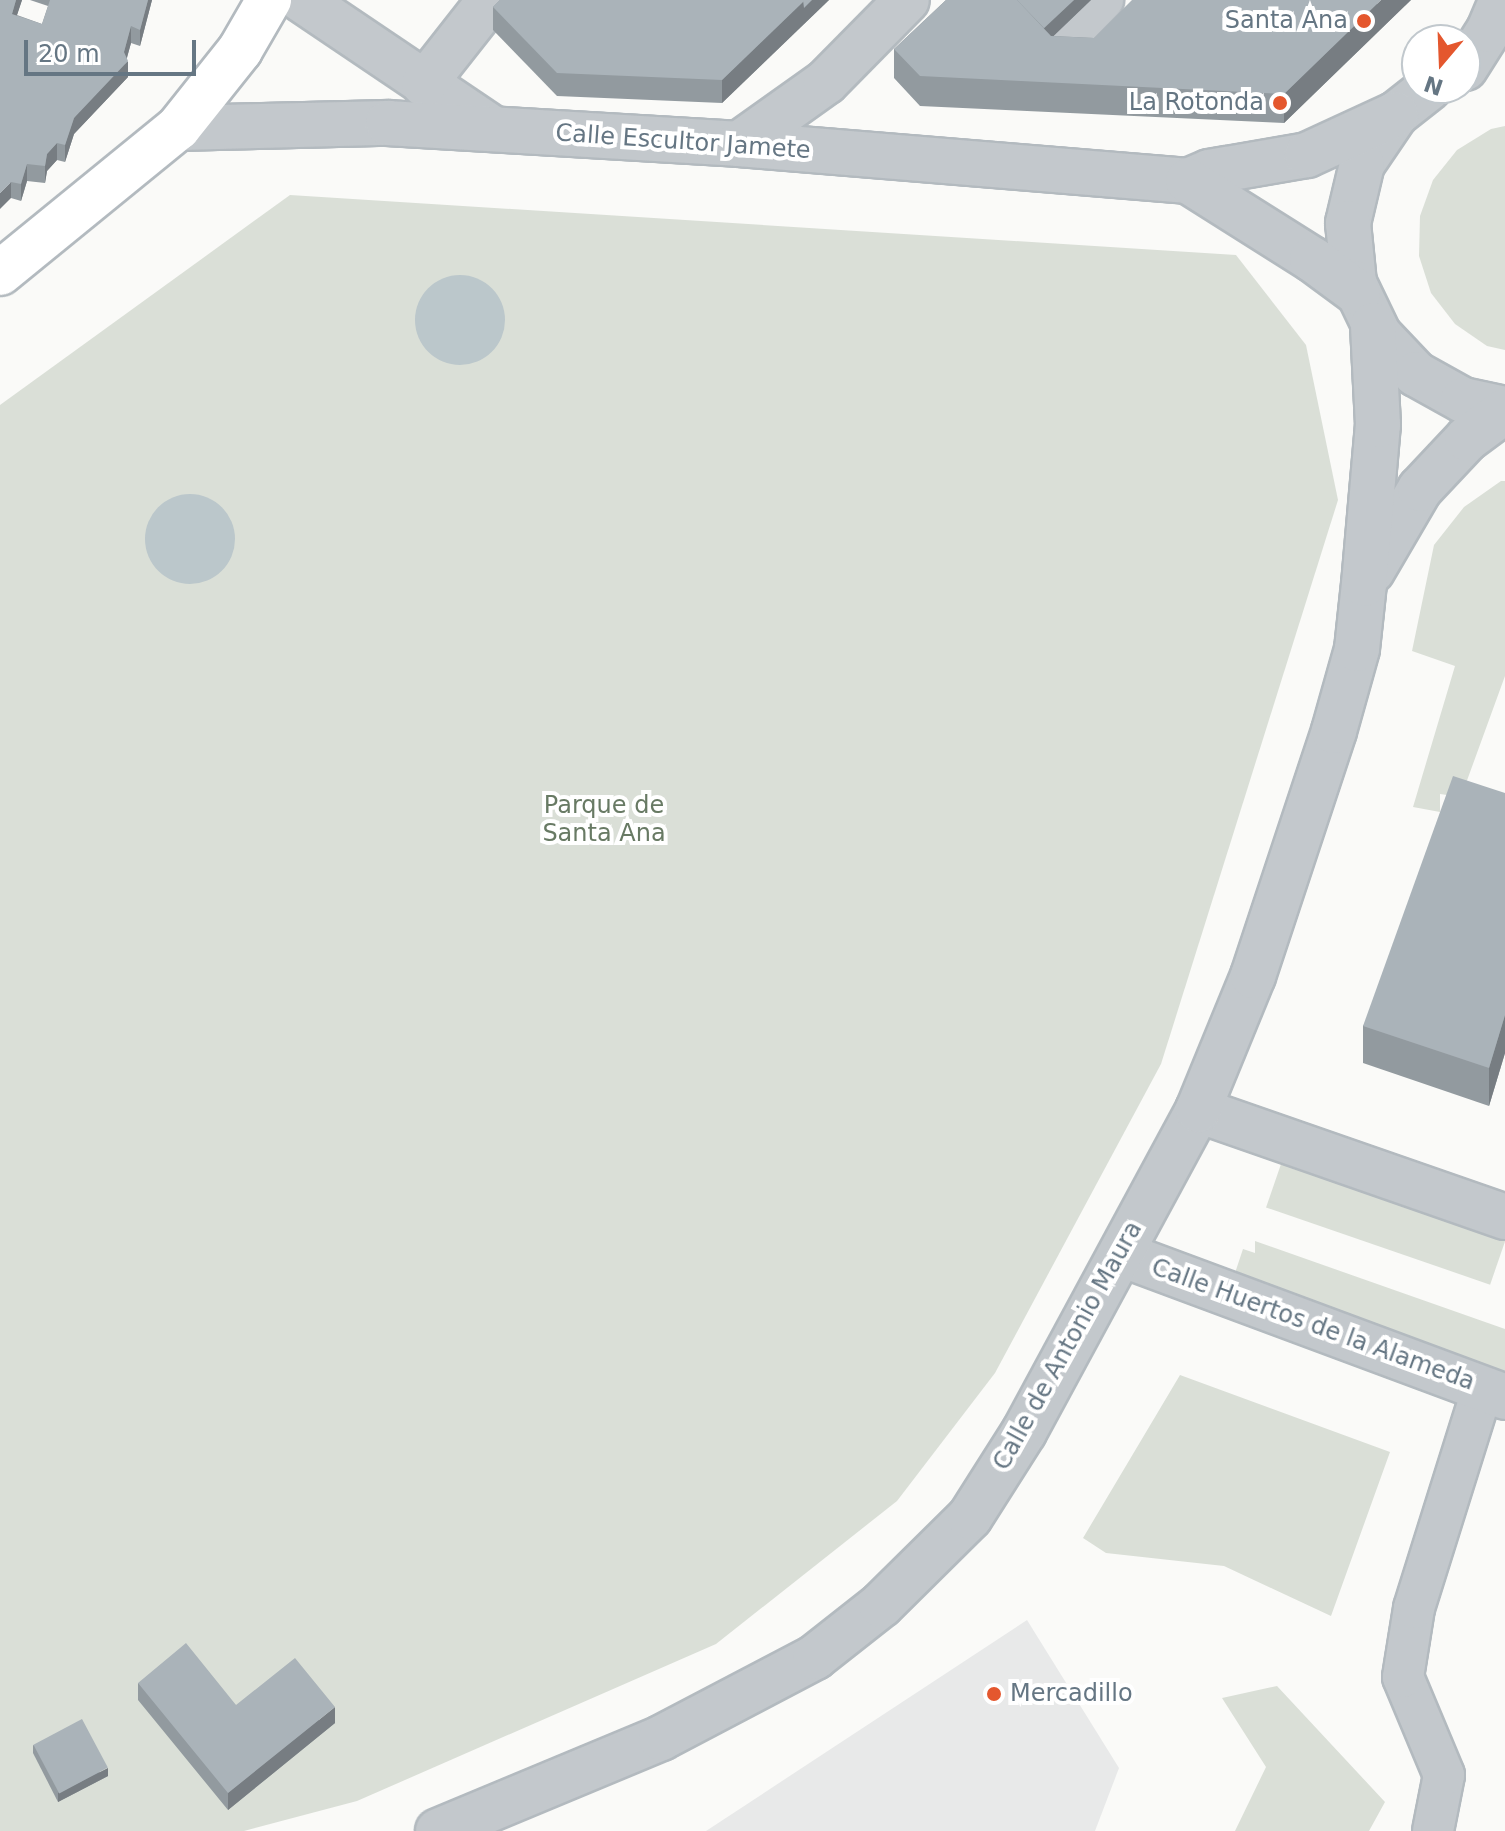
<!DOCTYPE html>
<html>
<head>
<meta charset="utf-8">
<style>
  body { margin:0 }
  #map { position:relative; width:1505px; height:1831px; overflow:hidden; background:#fafaf8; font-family:"DejaVu Sans",sans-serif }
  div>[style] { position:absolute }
  .built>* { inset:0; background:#e8e9e9 }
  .green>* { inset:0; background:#dadfd7; transform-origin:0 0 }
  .water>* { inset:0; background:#bbc7cb }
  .round { border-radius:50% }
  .roads { filter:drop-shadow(2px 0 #b3babf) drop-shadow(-2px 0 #b3babf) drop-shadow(0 2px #b3babf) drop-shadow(0 -2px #b3babf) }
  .pedestrian>* { height:40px; margin:-20px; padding:0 20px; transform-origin:20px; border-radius:20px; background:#c3c8cc }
  .minor>* { height:44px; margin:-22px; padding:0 22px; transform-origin:22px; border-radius:22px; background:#c3c8cc }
  .secondary>* { height:44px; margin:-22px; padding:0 22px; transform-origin:22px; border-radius:22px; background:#fff }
  .wall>* { inset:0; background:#929a9f }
  .shaded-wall>* { inset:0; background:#777d82 }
  .building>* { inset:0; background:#aab3b9; transform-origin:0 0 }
  .dots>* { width:22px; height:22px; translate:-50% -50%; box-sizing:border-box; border:4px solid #fff; border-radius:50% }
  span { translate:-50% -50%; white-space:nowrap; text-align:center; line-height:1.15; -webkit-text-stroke:8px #fff; paint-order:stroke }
  .poi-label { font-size:24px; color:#657683 }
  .right { translate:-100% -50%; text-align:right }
  .left { translate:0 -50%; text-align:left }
  .street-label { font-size:24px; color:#657683 }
  .park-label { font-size:24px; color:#687a64 }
  .north { position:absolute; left:1401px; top:24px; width:80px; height:80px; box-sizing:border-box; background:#fff; border:2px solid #c1c8cd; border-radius:50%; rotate:199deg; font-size:22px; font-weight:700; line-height:32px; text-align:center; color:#657683 }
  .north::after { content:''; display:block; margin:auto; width:28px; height:36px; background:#e4572e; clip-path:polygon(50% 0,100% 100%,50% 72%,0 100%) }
  .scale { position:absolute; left:24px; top:40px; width:172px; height:36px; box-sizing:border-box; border:4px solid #657683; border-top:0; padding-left:10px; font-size:24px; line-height:28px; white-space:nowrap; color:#657683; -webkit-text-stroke:6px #fff; paint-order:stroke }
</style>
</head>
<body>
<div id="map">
  <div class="built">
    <div style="clip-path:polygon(1027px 1620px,1119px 1768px,1095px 1831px,706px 1831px)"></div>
  </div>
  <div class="green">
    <div style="clip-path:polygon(1505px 126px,1505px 350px,1487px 346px,1455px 324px,1431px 293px,1419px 256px,1420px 216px,1433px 180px,1457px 150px,1491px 129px)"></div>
    <div style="clip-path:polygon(290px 195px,1236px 255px,1306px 345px,1338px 500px,1161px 1064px,995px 1373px,897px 1501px,716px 1644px,357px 1801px,244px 1831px,0 1831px,0 405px)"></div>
    <div style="clip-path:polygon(1501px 481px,1505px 481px,1505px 676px,1461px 797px,1440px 794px,1440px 812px,1413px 807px,1455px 666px,1412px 651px,1434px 545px,1464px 507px)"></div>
    <div style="left:1281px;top:1164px;width:237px;height:46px;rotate:19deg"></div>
    <div style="clip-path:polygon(1255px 1241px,1505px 1329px,1505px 1372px,1234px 1276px,1243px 1249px,1255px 1253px)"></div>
    <div style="clip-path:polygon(1180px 1375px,1390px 1452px,1331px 1616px,1224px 1566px,1106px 1553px,1083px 1538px)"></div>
    <div style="clip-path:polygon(1277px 1686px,1385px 1802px,1369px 1831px,1235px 1831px,1266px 1767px,1222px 1698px)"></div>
  </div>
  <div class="water">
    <div class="round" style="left:415px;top:275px;width:90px;height:90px"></div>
    <div class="round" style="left:145px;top:494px;width:90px;height:90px"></div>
  </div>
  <div class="roads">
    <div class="pedestrian">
      <div style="left:1052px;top:52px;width:73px;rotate:-45.6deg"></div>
      <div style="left:1433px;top:1831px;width:57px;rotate:-78.9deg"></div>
      <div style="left:1444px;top:1775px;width:106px;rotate:-112.7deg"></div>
      <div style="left:1403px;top:1677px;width:70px;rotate:-80.9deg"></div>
      <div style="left:1414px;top:1608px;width:231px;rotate:-72.6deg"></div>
    </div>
    <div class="minor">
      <div style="left:302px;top:0;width:229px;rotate:34deg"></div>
      <div style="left:1465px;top:68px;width:45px;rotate:-57.7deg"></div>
      <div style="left:1489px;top:30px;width:33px;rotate:-67deg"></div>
      <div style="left:424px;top:84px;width:107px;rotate:-51.8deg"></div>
      <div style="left:1429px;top:88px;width:42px;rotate:141.8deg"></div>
      <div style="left:1396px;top:114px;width:60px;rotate:124.2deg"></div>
      <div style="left:1362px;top:164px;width:61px;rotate:103.3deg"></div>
      <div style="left:1348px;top:223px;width:60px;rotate:84.3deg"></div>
      <div style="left:1354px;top:283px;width:58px;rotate:64.3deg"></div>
      <div style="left:1379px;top:335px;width:54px;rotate:46.5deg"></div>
      <div style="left:1416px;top:374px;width:54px;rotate:29deg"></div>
      <div style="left:1463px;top:400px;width:43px;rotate:12.1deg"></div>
      <div style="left:178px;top:128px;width:210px;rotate:-1.4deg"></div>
      <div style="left:388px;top:123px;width:352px;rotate:3.4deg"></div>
      <div style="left:739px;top:144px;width:451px;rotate:4.7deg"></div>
      <div style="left:1188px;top:181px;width:23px;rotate:-23deg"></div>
      <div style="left:1209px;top:172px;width:99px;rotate:-9.8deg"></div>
      <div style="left:1307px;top:155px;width:98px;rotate:-24.7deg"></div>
      <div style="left:739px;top:144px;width:107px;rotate:-35.5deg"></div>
      <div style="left:826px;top:82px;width:115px;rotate:-45.4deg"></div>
      <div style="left:1188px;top:181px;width:146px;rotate:32.2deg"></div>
      <div style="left:1312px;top:259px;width:57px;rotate:36.5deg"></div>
      <div style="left:1372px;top:571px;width:95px;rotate:-59.7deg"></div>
      <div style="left:1420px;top:489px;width:69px;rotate:-46.8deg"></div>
      <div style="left:1467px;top:439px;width:47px;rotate:-36.4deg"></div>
      <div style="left:1198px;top:1110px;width:325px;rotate:19.2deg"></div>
      <div style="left:1121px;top:1254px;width:410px;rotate:20.4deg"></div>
      <div style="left:438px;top:1831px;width:242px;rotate:-22.6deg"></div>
      <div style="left:661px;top:1738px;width:174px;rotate:-27.7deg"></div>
      <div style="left:815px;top:1657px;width:84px;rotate:-38.2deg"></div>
      <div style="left:881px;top:1605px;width:125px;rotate:-44.7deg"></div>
      <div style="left:970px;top:1517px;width:101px;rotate:-57.6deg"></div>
      <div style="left:1024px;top:1432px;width:366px;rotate:-61.6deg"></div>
      <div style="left:1198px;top:1110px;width:145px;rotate:-67.7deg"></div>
      <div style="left:1253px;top:976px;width:258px;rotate:-71.7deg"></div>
      <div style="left:1334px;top:731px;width:85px;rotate:-74.3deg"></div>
      <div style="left:1357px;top:649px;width:65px;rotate:-83.9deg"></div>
      <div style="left:1364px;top:584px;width:160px;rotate:-85deg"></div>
      <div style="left:1378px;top:425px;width:100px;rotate:-92.9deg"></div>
    </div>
    <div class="secondary">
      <div style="left:0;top:273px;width:230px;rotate:-39.2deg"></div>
      <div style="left:178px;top:128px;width:100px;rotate:-51.5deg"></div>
      <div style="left:240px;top:50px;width:58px;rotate:-59.9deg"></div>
    </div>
  </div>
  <div class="wall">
    <div style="clip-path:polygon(0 0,22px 0,17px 15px,42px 24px,48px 6px,30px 0,152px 0,140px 46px,131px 43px,127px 58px,128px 77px,74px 134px,65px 162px,57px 160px,47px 171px,45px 183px,27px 181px,21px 201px,11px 198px)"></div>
    <div style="clip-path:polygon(500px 0,829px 0,722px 103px,557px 96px,493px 30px,493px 7px)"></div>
    <div style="clip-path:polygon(946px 0,1091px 0,1053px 36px,1094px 38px,1411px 0,1284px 123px,920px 106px,894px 78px,894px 49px)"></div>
    <div style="clip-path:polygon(1505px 793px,1505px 1053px,1489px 1106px,1363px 1063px,1363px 1026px)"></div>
    <div style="clip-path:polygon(138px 1683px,236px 1705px,335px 1723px,228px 1810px,138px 1700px)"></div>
    <div style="clip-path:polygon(33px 1745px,108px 1776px,58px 1802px,33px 1753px)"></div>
  </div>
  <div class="shaded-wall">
    <div style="clip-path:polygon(16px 0,22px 0,12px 30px,12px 14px)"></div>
    <div style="clip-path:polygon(148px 0,152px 0,140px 46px,140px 30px)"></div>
    <div style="clip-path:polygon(812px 0,829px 0,722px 103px,722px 80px,804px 1px)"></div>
    <div style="clip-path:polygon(1074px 0,1091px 0,1038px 51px,1038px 34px)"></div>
    <div style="clip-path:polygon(1381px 0,1411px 0,1284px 123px,1284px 94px)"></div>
    <div style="clip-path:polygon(131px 26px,131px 43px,125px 64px,128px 61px,128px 77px,74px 134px,65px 162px,65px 145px,74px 118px,124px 52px)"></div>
    <div style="clip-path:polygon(57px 143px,57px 160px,47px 171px,45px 183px,45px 166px,47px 154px)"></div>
    <div style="clip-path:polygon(27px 164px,27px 181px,21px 201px,21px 184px)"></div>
    <div style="clip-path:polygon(11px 182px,11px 198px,0 209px,0 193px)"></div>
    <div style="clip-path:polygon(1505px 1015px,1505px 1053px,1489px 1106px,1489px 1068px)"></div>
    <div style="clip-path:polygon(335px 1707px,335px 1723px,228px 1810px,228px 1793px)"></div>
    <div style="clip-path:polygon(108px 1768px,108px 1776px,58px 1802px,58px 1793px)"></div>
  </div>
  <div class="building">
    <div style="clip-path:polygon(0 0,16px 0,12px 14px,42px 24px,50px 0,148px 0,140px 30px,131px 26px,124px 52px,128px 61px,74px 118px,65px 145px,57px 143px,47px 154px,45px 166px,27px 164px,21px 184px,11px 182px,0 193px)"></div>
    <div style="clip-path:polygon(500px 0,803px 0,804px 1px,722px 80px,557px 73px,493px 7px)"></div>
    <div style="clip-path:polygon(803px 0,812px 0,804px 8px)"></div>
    <div style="clip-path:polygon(946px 0,1017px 0,1051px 36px,1094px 38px,1132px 0,1381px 0,1284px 94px,920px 76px,894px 49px)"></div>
    <div style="clip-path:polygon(1017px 0,1074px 0,1044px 28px)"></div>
    <div style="clip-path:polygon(1453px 776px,1505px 793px,1505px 1015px,1489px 1068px,1363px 1026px)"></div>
    <div style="clip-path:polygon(186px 1643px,236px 1705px,295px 1658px,335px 1707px,228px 1793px,138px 1683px)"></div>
    <div style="left:82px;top:1719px;width:55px;height:55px;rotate:62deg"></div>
  </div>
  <div class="dots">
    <div style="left:1364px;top:21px;background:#e4572e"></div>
    <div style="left:1280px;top:103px;background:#e4572e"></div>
    <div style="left:994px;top:1694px;background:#e4572e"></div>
  </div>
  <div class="poi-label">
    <span class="right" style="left:1348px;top:21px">Santa Ana</span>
    <span class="right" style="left:1264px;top:103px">La Rotonda</span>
    <span class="left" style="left:1010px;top:1694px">Mercadillo</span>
  </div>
  <div class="street-label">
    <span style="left:683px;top:142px;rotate:4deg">Calle Escultor Jamete</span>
    <span style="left:1313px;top:1325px;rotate:20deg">Calle Huertos de la Alameda</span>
    <span style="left:1068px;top:1346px;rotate:-61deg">Calle de Antonio Maura</span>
  </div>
  <div class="park-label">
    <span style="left:604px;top:820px">Parque de<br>Santa Ana</span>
  </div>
  <div class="north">N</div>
  <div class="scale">20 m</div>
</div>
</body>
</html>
